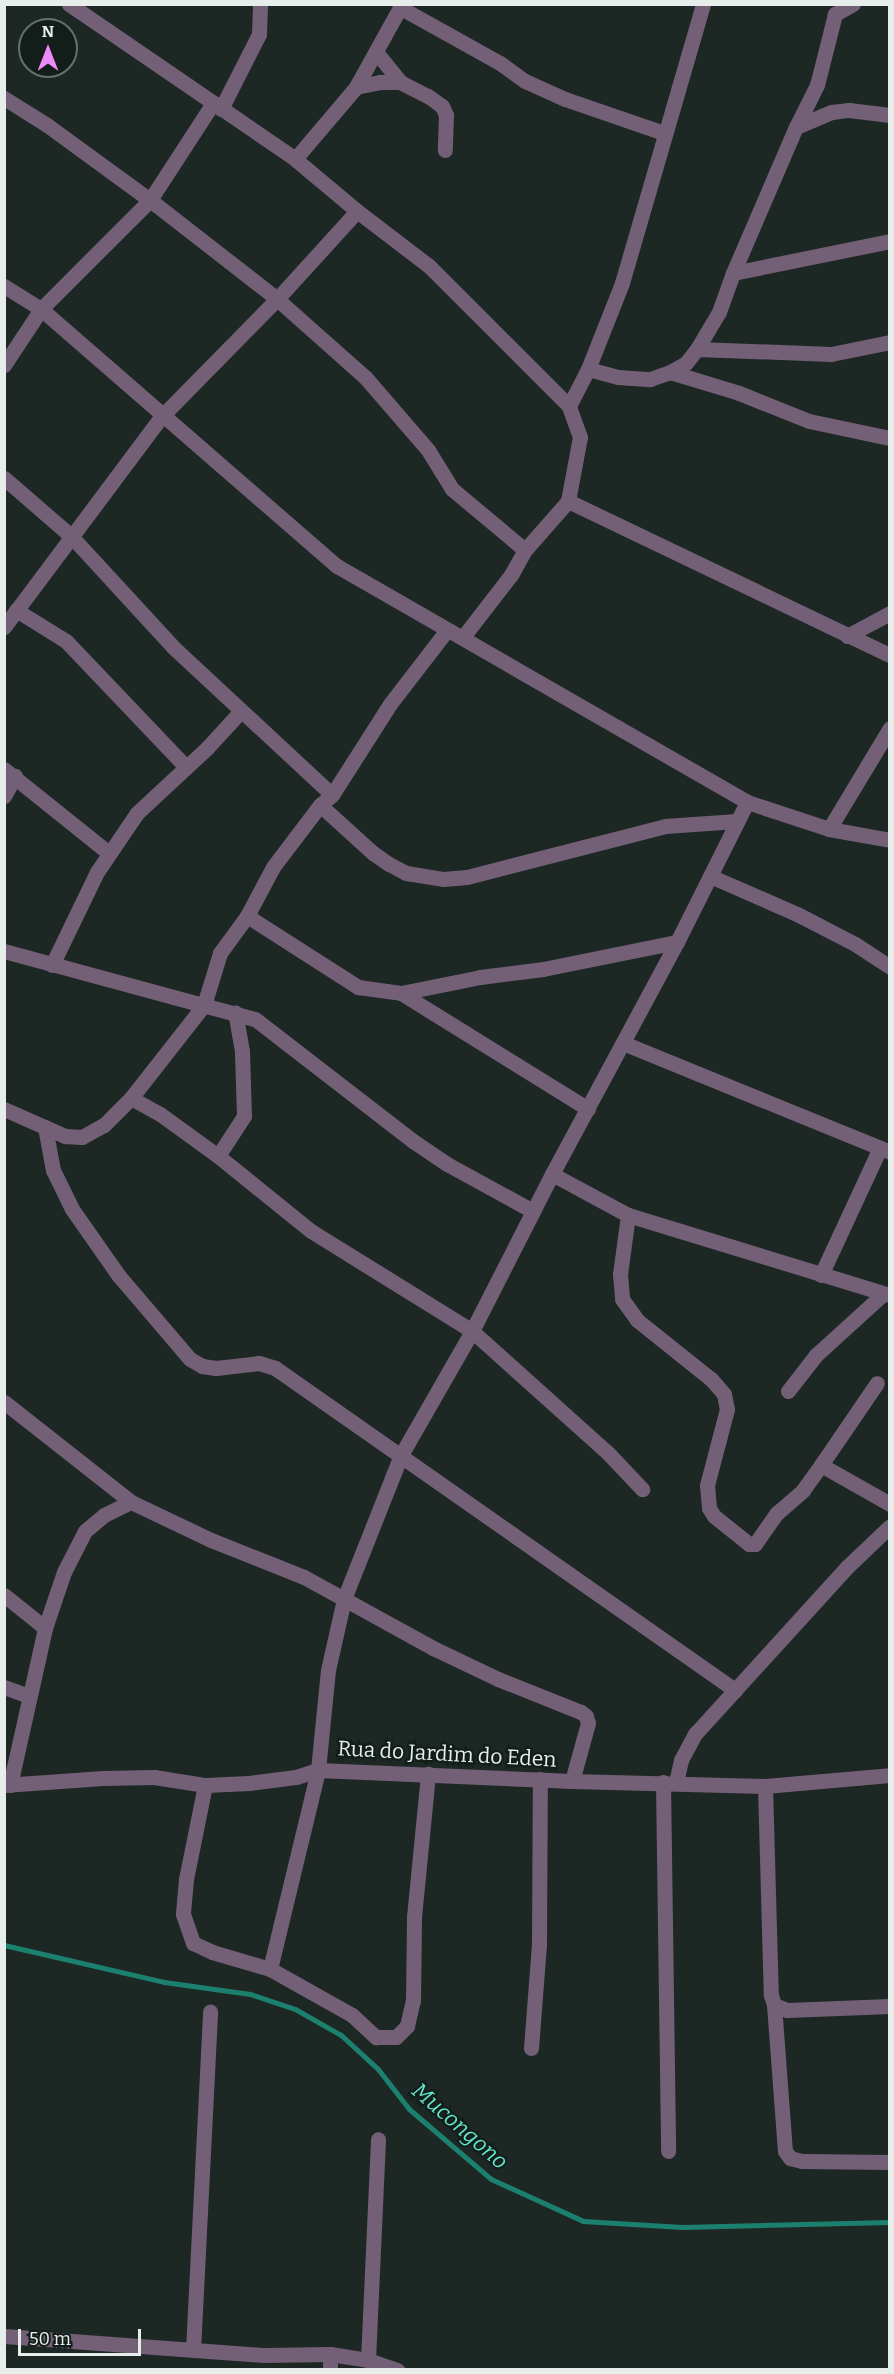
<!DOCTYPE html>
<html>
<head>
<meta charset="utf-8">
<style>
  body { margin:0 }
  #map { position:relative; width:894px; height:2374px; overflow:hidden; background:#1d2825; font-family:Bitter,serif }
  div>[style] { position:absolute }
  .stream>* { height:5px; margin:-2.5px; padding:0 2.5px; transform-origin:2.5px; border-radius:2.5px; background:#1c806e }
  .street>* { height:15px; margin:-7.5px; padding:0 7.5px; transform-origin:7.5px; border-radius:7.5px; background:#746076 }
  span { translate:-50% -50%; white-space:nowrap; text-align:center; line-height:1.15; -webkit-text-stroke:4.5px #131e1b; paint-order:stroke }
  .street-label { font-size:21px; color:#e6edeb }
  .water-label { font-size:22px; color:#63e6cb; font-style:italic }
  .frame { position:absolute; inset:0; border:6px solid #e6edeb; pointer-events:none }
  .north { position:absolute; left:18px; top:18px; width:60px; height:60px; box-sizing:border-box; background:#131e1b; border:2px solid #67716e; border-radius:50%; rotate:0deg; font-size:16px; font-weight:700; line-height:24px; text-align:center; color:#e6edeb }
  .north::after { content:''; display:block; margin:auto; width:21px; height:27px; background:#ed8cf9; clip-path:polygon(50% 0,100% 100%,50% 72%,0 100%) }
  .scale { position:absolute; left:18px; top:2329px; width:123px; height:27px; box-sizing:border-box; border:3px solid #e6edeb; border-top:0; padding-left:8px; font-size:18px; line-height:21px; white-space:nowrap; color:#e6edeb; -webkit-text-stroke:4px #131e1b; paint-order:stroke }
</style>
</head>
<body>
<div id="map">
  <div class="stream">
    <div style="left:4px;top:1945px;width:164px;rotate:13deg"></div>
    <div style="left:164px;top:1982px;width:87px;rotate:7.9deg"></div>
    <div style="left:250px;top:1994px;width:47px;rotate:18.4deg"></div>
    <div style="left:295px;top:2009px;width:53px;rotate:29.5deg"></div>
    <div style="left:341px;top:2035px;width:50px;rotate:42.6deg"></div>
    <div style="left:378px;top:2069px;width:51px;rotate:52.2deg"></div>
    <div style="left:409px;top:2109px;width:108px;rotate:40.5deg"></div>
    <div style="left:491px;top:2179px;width:101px;rotate:24.5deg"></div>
    <div style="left:583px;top:2221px;width:99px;rotate:3.5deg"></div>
    <div style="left:682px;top:2227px;width:208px;rotate:-1.4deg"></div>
  </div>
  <div class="street">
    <div style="left:69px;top:4px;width:274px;rotate:34.4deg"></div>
    <div style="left:295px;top:159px;width:81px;rotate:40deg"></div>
    <div style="left:357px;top:211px;width:91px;rotate:37.4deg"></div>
    <div style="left:429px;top:266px;width:198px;rotate:45deg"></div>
    <div style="left:853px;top:4px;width:21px;rotate:151deg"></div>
    <div style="left:835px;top:14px;width:73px;rotate:104.2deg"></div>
    <div style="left:817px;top:85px;width:47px;rotate:116.6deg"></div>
    <div style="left:796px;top:127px;width:39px;rotate:-23deg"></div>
    <div style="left:832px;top:112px;width:17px;rotate:-7deg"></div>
    <div style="left:849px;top:110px;width:41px;rotate:7deg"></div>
    <div style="left:401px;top:8px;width:113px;rotate:29.1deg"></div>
    <div style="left:500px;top:63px;width:31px;rotate:36deg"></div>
    <div style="left:525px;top:81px;width:44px;rotate:24.2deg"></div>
    <div style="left:565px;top:99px;width:105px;rotate:19deg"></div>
    <div style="left:376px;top:52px;width:38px;rotate:51deg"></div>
    <div style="left:356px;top:87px;width:25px;rotate:-12deg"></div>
    <div style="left:380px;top:82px;width:20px"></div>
    <div style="left:400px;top:82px;width:31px;rotate:27deg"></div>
    <div style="left:428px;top:96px;width:17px;rotate:36deg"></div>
    <div style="left:442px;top:106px;width:10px;rotate:66deg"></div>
    <div style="left:446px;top:115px;width:35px;rotate:92deg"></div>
    <div style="left:4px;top:98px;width:51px;rotate:32.1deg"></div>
    <div style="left:47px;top:125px;width:127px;rotate:36.1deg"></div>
    <div style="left:150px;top:200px;width:161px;rotate:37.9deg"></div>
    <div style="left:277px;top:299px;width:118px;rotate:41.6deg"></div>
    <div style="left:365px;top:377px;width:96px;rotate:49.2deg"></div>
    <div style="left:428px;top:450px;width:46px;rotate:58.4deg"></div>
    <div style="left:452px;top:489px;width:95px;rotate:39.9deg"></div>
    <div style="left:221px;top:109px;width:84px;rotate:-63.1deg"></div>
    <div style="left:259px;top:34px;width:30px;rotate:-88deg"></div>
    <div style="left:295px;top:159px;width:94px;rotate:-49.7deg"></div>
    <div style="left:356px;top:87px;width:95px;rotate:-61deg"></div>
    <div style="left:733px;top:273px;width:159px;rotate:-66.7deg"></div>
    <div style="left:4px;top:286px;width:44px;rotate:31.9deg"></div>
    <div style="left:41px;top:309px;width:392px;rotate:41deg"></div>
    <div style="left:337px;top:566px;width:473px;rotate:29.9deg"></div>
    <div style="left:747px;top:802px;width:86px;rotate:18.2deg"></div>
    <div style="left:829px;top:829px;width:62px;rotate:10.2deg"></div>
    <div style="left:697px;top:349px;width:134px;rotate:2.1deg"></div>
    <div style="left:831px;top:354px;width:60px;rotate:-11.5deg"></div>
    <div style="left:4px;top:365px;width:67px;rotate:-56.5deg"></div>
    <div style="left:41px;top:309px;width:154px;rotate:-45deg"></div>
    <div style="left:150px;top:200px;width:116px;rotate:-57deg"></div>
    <div style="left:588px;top:369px;width:31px;rotate:15deg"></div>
    <div style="left:618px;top:377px;width:32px;rotate:4deg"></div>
    <div style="left:650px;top:379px;width:21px;rotate:-19deg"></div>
    <div style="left:670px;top:372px;width:18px;rotate:-29deg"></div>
    <div style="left:686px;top:363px;width:18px;rotate:-52deg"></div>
    <div style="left:697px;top:349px;width:43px;rotate:-59.3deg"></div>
    <div style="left:719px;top:312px;width:41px;rotate:-70.3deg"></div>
    <div style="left:733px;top:273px;width:160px;rotate:-11.5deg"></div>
    <div style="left:670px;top:372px;width:72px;rotate:16.9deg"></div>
    <div style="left:739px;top:393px;width:75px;rotate:21.8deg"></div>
    <div style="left:809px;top:421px;width:83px;rotate:11.9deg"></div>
    <div style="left:4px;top:478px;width:89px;rotate:40.9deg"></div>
    <div style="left:71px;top:536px;width:151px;rotate:47.4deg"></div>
    <div style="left:173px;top:647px;width:217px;rotate:42.9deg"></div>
    <div style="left:568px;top:501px;width:357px;rotate:25.6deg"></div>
    <div style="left:16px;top:610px;width:59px;rotate:31.8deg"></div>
    <div style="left:66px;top:641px;width:174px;rotate:46.4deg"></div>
    <div style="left:4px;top:627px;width:264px;rotate:-53.2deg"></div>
    <div style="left:162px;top:416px;width:164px;rotate:-45.5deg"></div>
    <div style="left:277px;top:299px;width:119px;rotate:-47.7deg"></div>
    <div style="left:847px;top:636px;width:49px;rotate:-28.1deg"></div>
    <div style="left:463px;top:637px;width:78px;rotate:-52.3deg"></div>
    <div style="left:511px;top:575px;width:29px;rotate:-61deg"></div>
    <div style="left:525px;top:550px;width:65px;rotate:-48.7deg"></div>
    <div style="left:568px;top:501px;width:65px;rotate:-79.4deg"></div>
    <div style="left:580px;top:437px;width:33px;rotate:-110deg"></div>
    <div style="left:569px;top:406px;width:42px;rotate:-62.8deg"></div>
    <div style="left:588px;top:369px;width:92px;rotate:-68.4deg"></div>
    <div style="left:622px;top:283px;width:291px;rotate:-73.8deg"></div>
    <div style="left:4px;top:769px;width:134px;rotate:38.7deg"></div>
    <div style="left:4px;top:796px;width:23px;rotate:-61deg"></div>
    <div style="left:320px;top:805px;width:72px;rotate:42.2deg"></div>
    <div style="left:373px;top:853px;width:19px;rotate:35deg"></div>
    <div style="left:389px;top:864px;width:19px;rotate:28deg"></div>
    <div style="left:406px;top:873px;width:37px;rotate:9deg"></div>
    <div style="left:443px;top:879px;width:24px;rotate:-5deg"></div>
    <div style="left:467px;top:877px;width:204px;rotate:-14.4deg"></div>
    <div style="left:665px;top:826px;width:72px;rotate:-4deg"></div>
    <div style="left:829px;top:829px;width:118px;rotate:-58.9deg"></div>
    <div style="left:710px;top:876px;width:95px;rotate:23.6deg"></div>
    <div style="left:797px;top:914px;width:65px;rotate:27.3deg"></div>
    <div style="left:855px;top:944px;width:42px;rotate:33.3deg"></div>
    <div style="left:247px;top:916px;width:132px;rotate:32.6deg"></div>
    <div style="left:358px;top:987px;width:43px;rotate:7.9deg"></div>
    <div style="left:401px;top:993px;width:220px;rotate:31.8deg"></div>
    <div style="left:4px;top:951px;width:260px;rotate:15.2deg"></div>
    <div style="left:255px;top:1019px;width:200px;rotate:37.7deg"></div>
    <div style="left:413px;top:1141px;width:41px;rotate:34.1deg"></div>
    <div style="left:447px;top:1164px;width:98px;rotate:28.7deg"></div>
    <div style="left:52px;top:965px;width:103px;rotate:-64.2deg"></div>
    <div style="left:97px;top:872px;width:71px;rotate:-55.9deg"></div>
    <div style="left:137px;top:813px;width:96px;rotate:-42.9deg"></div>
    <div style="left:207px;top:748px;width:49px;rotate:-47.5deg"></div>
    <div style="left:401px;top:993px;width:81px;rotate:-11.4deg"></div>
    <div style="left:480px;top:977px;width:64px;rotate:-7.2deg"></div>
    <div style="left:543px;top:969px;width:137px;rotate:-11.4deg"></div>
    <div style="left:623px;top:1043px;width:288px;rotate:22.2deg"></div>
    <div style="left:131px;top:1098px;width:118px;rotate:-51.9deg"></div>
    <div style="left:204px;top:1005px;width:54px;rotate:-72.9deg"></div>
    <div style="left:220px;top:953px;width:46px;rotate:-53.9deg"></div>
    <div style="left:247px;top:916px;width:55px;rotate:-62deg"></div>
    <div style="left:273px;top:867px;width:78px;rotate:-52.8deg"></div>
    <div style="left:320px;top:805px;width:16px;rotate:-40deg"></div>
    <div style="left:332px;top:795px;width:108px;rotate:-57.5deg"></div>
    <div style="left:390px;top:704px;width:93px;rotate:-52.4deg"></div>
    <div style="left:4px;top:1109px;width:67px;rotate:23.9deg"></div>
    <div style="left:65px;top:1136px;width:17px;rotate:3deg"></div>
    <div style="left:82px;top:1137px;width:25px;rotate:-29deg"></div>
    <div style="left:104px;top:1125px;width:38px;rotate:-45deg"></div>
    <div style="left:131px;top:1098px;width:33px;rotate:29deg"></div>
    <div style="left:160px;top:1114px;width:72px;rotate:35.9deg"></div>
    <div style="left:218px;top:1156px;width:119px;rotate:38.9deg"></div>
    <div style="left:311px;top:1231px;width:190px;rotate:31.8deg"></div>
    <div style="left:472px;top:1331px;width:183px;rotate:41.9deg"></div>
    <div style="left:608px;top:1453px;width:50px;rotate:46.6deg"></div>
    <div style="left:45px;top:1127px;width:44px;rotate:79.5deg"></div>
    <div style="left:53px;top:1170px;width:43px;rotate:64deg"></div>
    <div style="left:72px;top:1209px;width:82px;rotate:55deg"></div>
    <div style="left:119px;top:1276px;width:109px;rotate:49.5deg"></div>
    <div style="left:190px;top:1359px;width:14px;rotate:30deg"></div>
    <div style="left:202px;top:1366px;width:14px;rotate:8deg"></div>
    <div style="left:216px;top:1368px;width:43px;rotate:-6.6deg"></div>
    <div style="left:259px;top:1363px;width:17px;rotate:17deg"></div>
    <div style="left:275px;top:1368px;width:562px;rotate:34.99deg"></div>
    <div style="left:218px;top:1156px;width:48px;rotate:-57deg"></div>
    <div style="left:244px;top:1116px;width:65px;rotate:-91.8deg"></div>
    <div style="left:242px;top:1051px;width:39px;rotate:-100deg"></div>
    <div style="left:552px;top:1174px;width:86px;rotate:28.3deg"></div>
    <div style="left:628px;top:1215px;width:274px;rotate:17deg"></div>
    <div style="left:628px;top:1215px;width:60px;rotate:97.7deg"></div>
    <div style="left:620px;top:1274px;width:25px;rotate:85deg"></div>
    <div style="left:622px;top:1299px;width:26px;rotate:54deg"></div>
    <div style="left:637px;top:1320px;width:95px;rotate:38.6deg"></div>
    <div style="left:711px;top:1379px;width:20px;rotate:49deg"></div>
    <div style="left:724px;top:1394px;width:15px;rotate:79deg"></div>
    <div style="left:727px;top:1409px;width:79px;rotate:104.7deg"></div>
    <div style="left:707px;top:1485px;width:23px;rotate:85deg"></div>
    <div style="left:709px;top:1508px;width:9px;rotate:58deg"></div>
    <div style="left:714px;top:1516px;width:45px;rotate:38.7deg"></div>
    <div style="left:749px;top:1544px;width:6px"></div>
    <div style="left:755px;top:1544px;width:38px;rotate:-55deg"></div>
    <div style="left:777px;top:1513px;width:35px;rotate:-41deg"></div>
    <div style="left:803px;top:1490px;width:31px;rotate:-54deg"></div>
    <div style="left:821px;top:1465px;width:79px;rotate:29.5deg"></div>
    <div style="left:821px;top:1275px;width:140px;rotate:-65.1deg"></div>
    <div style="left:788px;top:1391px;width:46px;rotate:-52.1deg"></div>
    <div style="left:816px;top:1355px;width:91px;rotate:-42.3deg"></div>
    <div style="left:4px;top:1402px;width:162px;rotate:38.2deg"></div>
    <div style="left:131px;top:1502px;width:89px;rotate:25.4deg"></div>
    <div style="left:211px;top:1540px;width:100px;rotate:21.7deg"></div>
    <div style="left:304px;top:1577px;width:147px;rotate:28.8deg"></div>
    <div style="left:433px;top:1648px;width:72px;rotate:25.5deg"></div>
    <div style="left:498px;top:1679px;width:89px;rotate:21.7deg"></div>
    <div style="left:581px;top:1712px;width:6px;rotate:39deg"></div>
    <div style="left:586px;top:1716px;width:7px;rotate:74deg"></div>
    <div style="left:588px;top:1723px;width:60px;rotate:105.4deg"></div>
    <div style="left:821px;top:1465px;width:99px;rotate:-55.7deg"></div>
    <div style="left:4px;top:1595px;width:53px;rotate:38.8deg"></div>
    <div style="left:4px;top:1687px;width:27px;rotate:20deg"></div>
    <div style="left:663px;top:1782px;width:369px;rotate:89.2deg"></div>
    <div style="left:676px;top:1782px;width:23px;rotate:-77deg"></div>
    <div style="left:681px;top:1760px;width:30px;rotate:-62deg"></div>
    <div style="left:695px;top:1734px;width:226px;rotate:-47.7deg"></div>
    <div style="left:847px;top:1567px;width:59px;rotate:-43.6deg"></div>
    <div style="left:4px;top:1785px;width:99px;rotate:-4deg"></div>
    <div style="left:103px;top:1778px;width:51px;rotate:-1.1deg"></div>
    <div style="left:154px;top:1777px;width:52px;rotate:8.9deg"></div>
    <div style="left:205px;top:1785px;width:44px;rotate:-2.6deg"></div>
    <div style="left:249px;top:1783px;width:47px;rotate:-7.3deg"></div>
    <div style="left:296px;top:1777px;width:23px;rotate:-18deg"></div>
    <div style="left:318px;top:1770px;width:254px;rotate:2.5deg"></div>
    <div style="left:572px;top:1781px;width:193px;rotate:1.5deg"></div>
    <div style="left:765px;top:1786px;width:125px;rotate:-5deg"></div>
    <div style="left:10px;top:1785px;width:161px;rotate:-77.4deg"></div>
    <div style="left:45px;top:1628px;width:59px;rotate:-71.3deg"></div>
    <div style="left:64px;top:1572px;width:46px;rotate:-62.9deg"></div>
    <div style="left:85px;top:1531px;width:25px;rotate:-40deg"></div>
    <div style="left:104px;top:1515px;width:30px;rotate:-26deg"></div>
    <div style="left:205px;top:1785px;width:96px;rotate:101.4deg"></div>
    <div style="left:186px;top:1879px;width:35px;rotate:95deg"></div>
    <div style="left:183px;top:1914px;width:31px;rotate:71deg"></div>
    <div style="left:193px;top:1943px;width:21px;rotate:25deg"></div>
    <div style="left:212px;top:1952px;width:60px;rotate:16.3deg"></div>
    <div style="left:270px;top:1969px;width:94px;rotate:29.3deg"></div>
    <div style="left:352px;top:2015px;width:33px;rotate:43deg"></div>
    <div style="left:376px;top:2037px;width:20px"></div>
    <div style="left:396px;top:2037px;width:16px;rotate:-45deg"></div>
    <div style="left:407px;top:2026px;width:26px;rotate:-77deg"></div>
    <div style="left:413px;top:2001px;width:84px;rotate:-89.3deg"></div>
    <div style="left:414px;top:1917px;width:144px;rotate:-84.4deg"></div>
    <div style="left:765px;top:1786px;width:209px;rotate:88.4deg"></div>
    <div style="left:771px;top:1995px;width:10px;rotate:73deg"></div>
    <div style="left:774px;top:2005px;width:146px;rotate:85.7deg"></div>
    <div style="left:785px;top:2151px;width:9px;rotate:54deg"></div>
    <div style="left:790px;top:2158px;width:12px;rotate:14deg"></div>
    <div style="left:802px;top:2161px;width:88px;rotate:0.7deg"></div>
    <div style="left:270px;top:1969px;width:205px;rotate:-76.4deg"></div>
    <div style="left:318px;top:1770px;width:100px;rotate:-84.3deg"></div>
    <div style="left:328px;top:1670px;width:73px;rotate:-77.3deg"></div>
    <div style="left:344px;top:1599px;width:155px;rotate:-68.4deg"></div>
    <div style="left:401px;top:1455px;width:143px;rotate:-60.2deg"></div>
    <div style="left:472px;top:1331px;width:176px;rotate:-63deg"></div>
    <div style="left:552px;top:1174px;width:264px;rotate:-61.7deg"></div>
    <div style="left:677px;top:942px;width:157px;rotate:-63.4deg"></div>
    <div style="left:774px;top:2005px;width:14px;rotate:21deg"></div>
    <div style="left:787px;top:2010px;width:103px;rotate:-2.2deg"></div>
    <div style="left:531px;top:2048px;width:103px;rotate:-85.6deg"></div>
    <div style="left:539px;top:1945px;width:166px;rotate:-89.7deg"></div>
    <div style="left:4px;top:2336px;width:261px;rotate:4.2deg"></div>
    <div style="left:264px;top:2355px;width:66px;rotate:-0.9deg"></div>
    <div style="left:330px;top:2354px;width:38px;rotate:9deg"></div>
    <div style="left:368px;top:2360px;width:31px;rotate:19deg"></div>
    <div style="left:193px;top:2350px;width:339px;rotate:-87.1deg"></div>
    <div style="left:368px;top:2360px;width:221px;rotate:-87.4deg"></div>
    <div style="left:330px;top:2370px;width:16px;rotate:-90deg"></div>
  </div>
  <div class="street-label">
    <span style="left:447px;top:1754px;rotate:3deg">Rua do Jardim do Eden</span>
  </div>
  <div class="water-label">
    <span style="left:460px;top:2126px;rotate:41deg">Mucongono</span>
  </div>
  <div class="frame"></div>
  <div class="north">N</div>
  <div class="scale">50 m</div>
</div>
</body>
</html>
